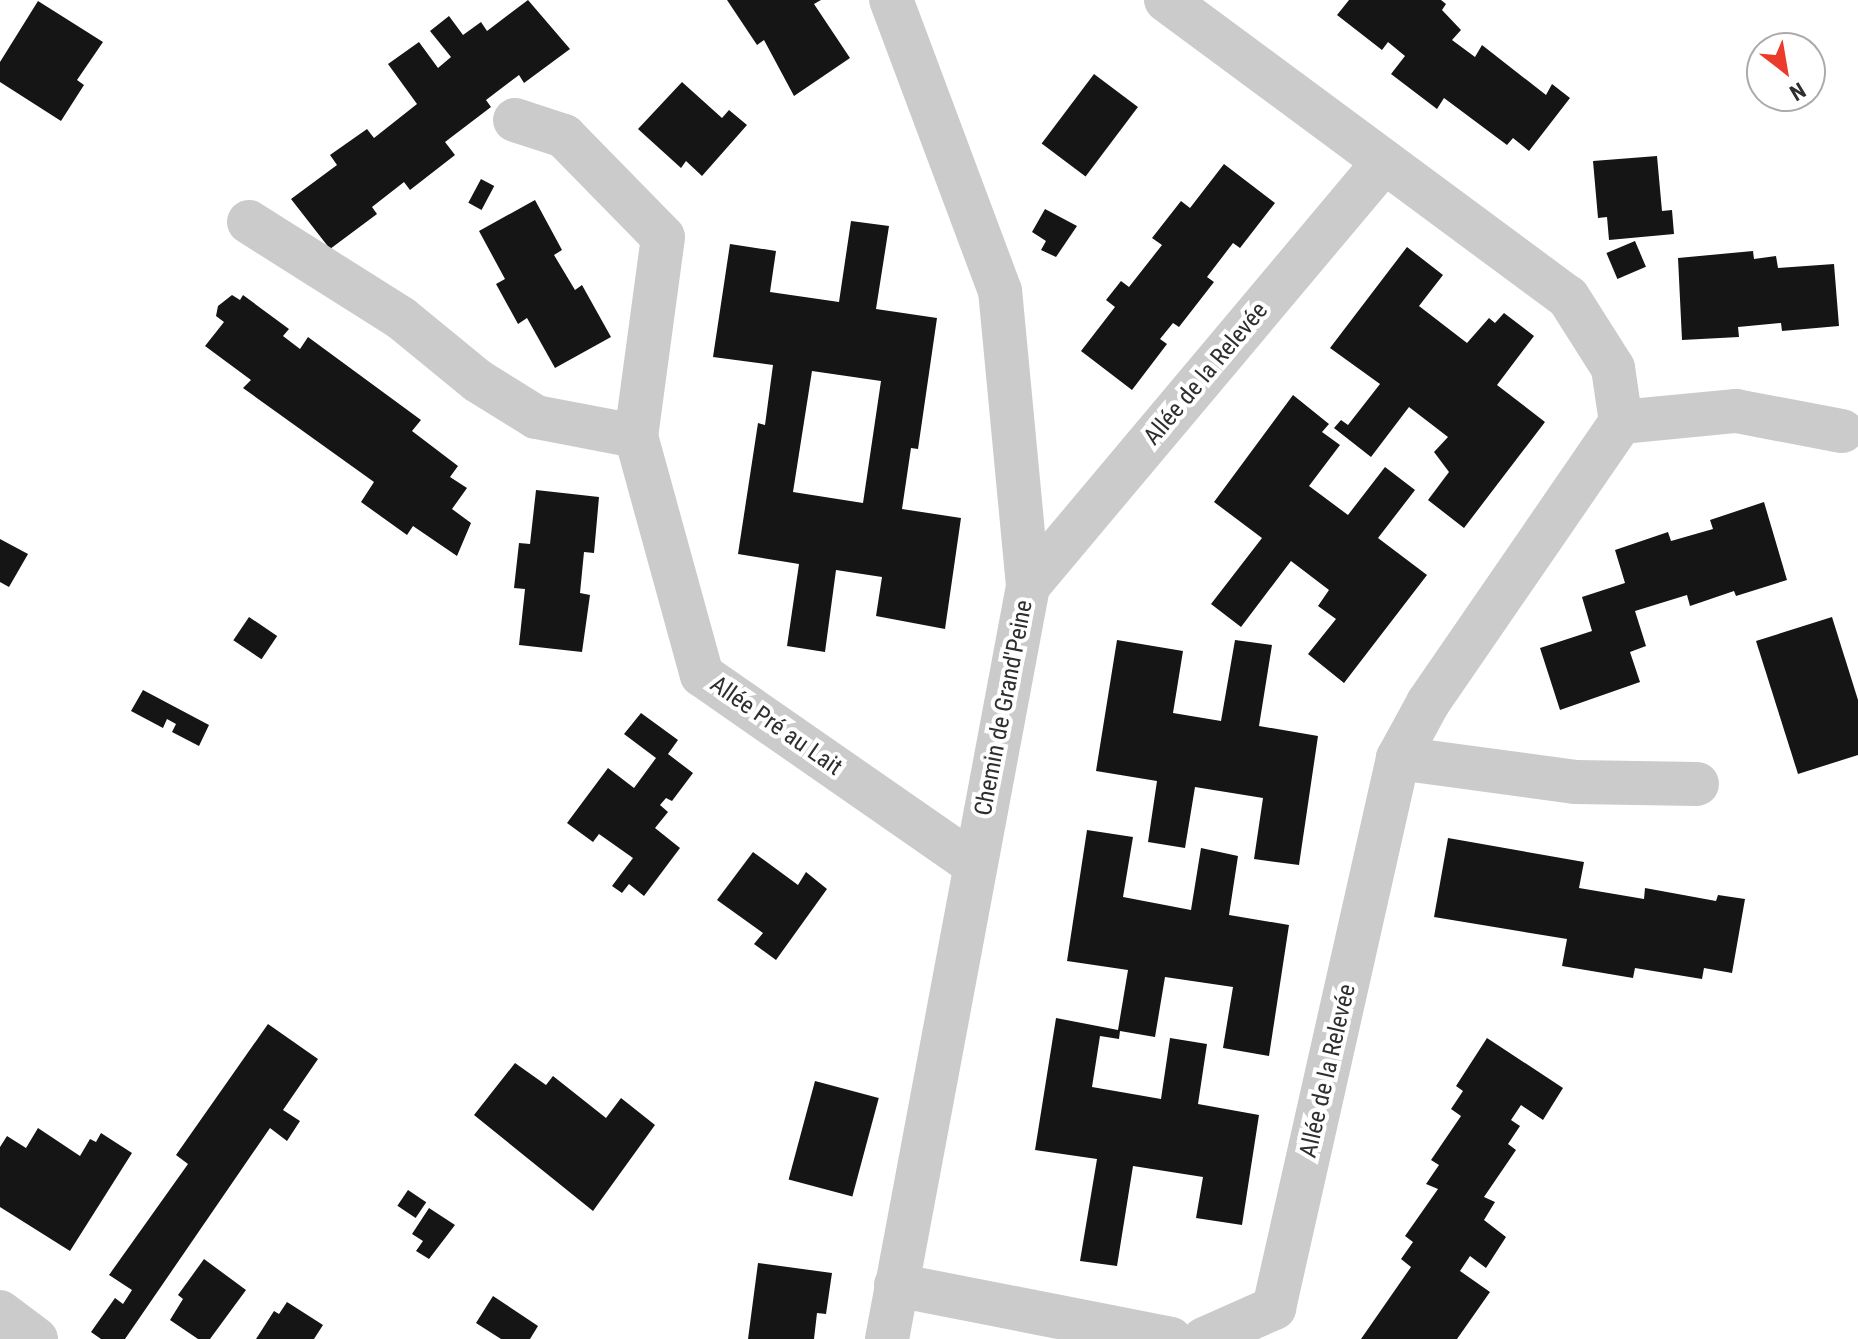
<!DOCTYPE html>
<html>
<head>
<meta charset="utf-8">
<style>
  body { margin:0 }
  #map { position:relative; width:1858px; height:1339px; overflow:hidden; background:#fff; font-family:"Roboto Condensed",sans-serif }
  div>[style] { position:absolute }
  .building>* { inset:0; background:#151515; transform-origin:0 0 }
  .minor>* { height:44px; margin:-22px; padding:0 22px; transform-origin:22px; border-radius:22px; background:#cbcbcb }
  span { translate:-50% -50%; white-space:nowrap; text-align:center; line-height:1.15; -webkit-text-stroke:8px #fff; paint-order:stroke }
  .street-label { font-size:24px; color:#2e2e2e }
  .north { position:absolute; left:1746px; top:32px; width:80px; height:80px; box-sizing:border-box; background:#fff; border:2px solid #ababab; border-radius:50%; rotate:149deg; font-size:22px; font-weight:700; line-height:32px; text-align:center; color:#2e2e2e }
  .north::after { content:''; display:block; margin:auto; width:28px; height:36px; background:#eb3b2a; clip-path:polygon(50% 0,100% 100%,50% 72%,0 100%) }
</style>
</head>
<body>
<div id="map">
  <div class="building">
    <div style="clip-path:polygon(528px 0,570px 49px,524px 83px,519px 75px,486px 100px,491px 107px,445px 142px,455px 155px,410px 190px,404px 182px,372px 207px,377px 214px,330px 249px,291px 199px,337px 165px,330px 155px,367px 129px,374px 138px,417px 104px,388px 64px,419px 42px,438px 68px,451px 57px,430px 31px,449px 16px,463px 35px,481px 22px,487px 31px)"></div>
    <div style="clip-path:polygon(727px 0,821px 0,814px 4px,850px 58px,794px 96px,764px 40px,757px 45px)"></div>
    <div style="clip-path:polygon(1349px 0,1441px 0,1446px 4px,1442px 10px,1461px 30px,1452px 40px,1475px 57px,1482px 45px,1546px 95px,1552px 84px,1570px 98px,1529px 151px,1513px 138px,1507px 145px,1444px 98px,1437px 109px,1391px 74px,1405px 56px,1388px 42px,1382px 50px,1337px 15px)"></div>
    <div style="clip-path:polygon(38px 1px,103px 42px,77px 80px,84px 85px,61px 121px,0 82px,0 62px)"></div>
    <div style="left:1094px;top:74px;width:55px;height:87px;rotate:37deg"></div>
    <div style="clip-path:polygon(682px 82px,722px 118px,729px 110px,747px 125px,702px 176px,686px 161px,681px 168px,638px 129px)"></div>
    <div style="clip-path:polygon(1657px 156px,1662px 211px,1672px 210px,1674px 234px,1609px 240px,1607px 217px,1598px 218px,1593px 161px)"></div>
    <div style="clip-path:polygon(1224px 164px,1275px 203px,1240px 248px,1233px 243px,1207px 277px,1214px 282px,1179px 327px,1173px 323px,1160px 339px,1167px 344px,1132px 390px,1081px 351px,1115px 307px,1106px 300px,1121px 281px,1129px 287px,1162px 245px,1152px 238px,1181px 201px,1190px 208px)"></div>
    <div style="left:481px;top:179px;width:15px;height:27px;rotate:28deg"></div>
    <div style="clip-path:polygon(535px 200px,562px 250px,554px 255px,575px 290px,582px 285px,611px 337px,555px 368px,527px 318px,518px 324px,496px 284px,505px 279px,479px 231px)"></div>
    <div style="clip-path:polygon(1045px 209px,1077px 226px,1056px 257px,1041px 250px,1046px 241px,1032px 232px)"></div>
    <div style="clip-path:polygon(evenodd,851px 221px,889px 226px,876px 309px,937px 318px,918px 449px,911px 448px,902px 509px,961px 518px,945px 629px,876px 616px,882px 577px,836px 570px,825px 652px,787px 646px,799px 564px,738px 554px,758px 423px,765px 425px,773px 365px,713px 357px,730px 244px,776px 251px,770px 292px,839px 302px,851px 221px,812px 371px,881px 381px,863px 503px,793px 492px,812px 371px)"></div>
    <div style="left:1635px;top:241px;width:28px;height:31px;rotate:67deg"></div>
    <div style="clip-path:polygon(1407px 247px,1443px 275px,1419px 306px,1467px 343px,1489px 318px,1495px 323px,1504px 313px,1534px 336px,1497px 385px,1545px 422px,1464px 528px,1428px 500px,1449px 472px,1434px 452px,1448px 437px,1409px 407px,1371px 457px,1334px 428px,1341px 420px,1348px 425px,1380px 384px,1330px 348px)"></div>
    <div style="clip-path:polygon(1753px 251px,1754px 259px,1776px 256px,1778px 268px,1834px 264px,1839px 326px,1782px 331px,1781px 323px,1738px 327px,1739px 337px,1682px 340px,1678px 258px)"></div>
    <div style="clip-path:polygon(232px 295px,240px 300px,243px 295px,289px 329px,283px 336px,300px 349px,308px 337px,421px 420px,412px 431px,458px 466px,450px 477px,467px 488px,452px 509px,471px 523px,457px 556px,413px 526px,407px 535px,361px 502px,374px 482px,243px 388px,251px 380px,205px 346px,224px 322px,216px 316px,218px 306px)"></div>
    <div style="clip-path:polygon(1293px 395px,1329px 424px,1322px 432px,1340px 445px,1309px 486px,1348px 515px,1385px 467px,1415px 490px,1378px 538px,1427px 575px,1344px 683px,1308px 654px,1336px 619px,1318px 606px,1329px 590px,1291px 561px,1241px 627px,1211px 604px,1262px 538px,1214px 502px)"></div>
    <div style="clip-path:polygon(536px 490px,599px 497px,594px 553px,584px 552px,580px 593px,590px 595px,582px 652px,519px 645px,525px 589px,514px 588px,519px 543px,530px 544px)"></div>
    <div style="clip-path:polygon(1764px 502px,1787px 580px,1736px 596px,1734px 591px,1690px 606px,1687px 595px,1635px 611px,1646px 646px,1630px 652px,1640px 682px,1560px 710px,1540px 648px,1592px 631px,1582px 597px,1625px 583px,1615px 550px,1668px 532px,1671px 541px,1713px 529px,1710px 520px)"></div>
    <div style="clip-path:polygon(0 539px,28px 554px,9px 587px,0 582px)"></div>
    <div style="left:249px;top:617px;width:34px;height:28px;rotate:34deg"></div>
    <div style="clip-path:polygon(1832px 617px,1858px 700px,1858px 755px,1798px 774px,1756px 641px)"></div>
    <div style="clip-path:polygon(1117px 640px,1183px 651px,1173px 713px,1221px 721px,1235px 640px,1272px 645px,1259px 726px,1318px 736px,1299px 865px,1254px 859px,1263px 798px,1195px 787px,1185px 848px,1148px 842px,1157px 781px,1096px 771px)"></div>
    <div style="clip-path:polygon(143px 690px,209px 725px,199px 746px,172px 732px,176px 724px,167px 719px,163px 728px,131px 711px)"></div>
    <div style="clip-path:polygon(641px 713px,678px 740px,668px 754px,693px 773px,672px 801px,666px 798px,660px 805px,668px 812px,655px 828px,680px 848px,644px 896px,629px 884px,622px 893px,612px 886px,633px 858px,599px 834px,593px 842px,567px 823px,608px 768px,634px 788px,656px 758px,624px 734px)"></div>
    <div style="clip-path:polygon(1087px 830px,1133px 837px,1123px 897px,1191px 910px,1201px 848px,1238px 856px,1229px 915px,1289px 925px,1269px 1056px,1223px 1048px,1233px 987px,1165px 977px,1155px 1037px,1120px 1031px,1119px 1039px,1100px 1036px,1092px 1087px,1161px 1099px,1170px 1038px,1207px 1044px,1198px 1104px,1259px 1115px,1242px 1225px,1196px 1218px,1203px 1177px,1133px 1166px,1117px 1266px,1080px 1261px,1097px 1159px,1035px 1150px,1056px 1018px,1118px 1030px,1128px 970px,1067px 961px)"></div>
    <div style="clip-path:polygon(1448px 838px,1584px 862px,1579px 888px,1644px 899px,1645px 888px,1716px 901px,1718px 895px,1745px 899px,1732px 973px,1704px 968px,1702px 979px,1635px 968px,1633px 978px,1562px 966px,1567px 939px,1434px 917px)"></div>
    <div style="clip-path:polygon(753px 852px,798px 885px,806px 872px,827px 889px,776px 960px,754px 944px,763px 933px,717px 900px)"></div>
    <div style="clip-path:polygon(268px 1024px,318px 1059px,283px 1110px,300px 1121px,287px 1141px,270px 1128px,125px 1339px,101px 1339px,91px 1332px,115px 1298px,123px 1304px,132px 1290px,109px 1275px,188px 1164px,176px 1155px)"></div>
    <div style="clip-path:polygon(1487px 1038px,1563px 1088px,1543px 1120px,1521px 1105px,1511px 1120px,1520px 1126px,1508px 1144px,1516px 1150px,1484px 1197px,1495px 1202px,1484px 1220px,1506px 1237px,1486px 1268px,1470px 1256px,1460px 1271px,1490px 1292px,1457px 1339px,1361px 1339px,1411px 1267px,1401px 1259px,1413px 1242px,1405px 1236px,1438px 1189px,1426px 1184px,1439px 1165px,1431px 1160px,1461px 1116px,1451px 1109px,1463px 1091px,1456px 1086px)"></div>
    <div style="clip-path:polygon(515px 1063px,546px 1085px,553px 1076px,606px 1118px,621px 1098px,655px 1125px,593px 1211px,474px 1115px)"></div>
    <div style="left:815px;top:1081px;width:66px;height:102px;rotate:15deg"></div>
    <div style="clip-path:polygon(38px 1128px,80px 1156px,90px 1139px,96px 1142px,101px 1133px,132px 1153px,70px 1251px,0 1207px,0 1147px,7px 1136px,26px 1148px)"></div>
    <div style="left:408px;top:1190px;width:22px;height:19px;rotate:34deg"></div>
    <div style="clip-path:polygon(429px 1208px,455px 1225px,429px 1259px,416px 1251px,423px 1241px,412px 1234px)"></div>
    <div style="clip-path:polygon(204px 1259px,246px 1290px,210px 1339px,198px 1339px,170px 1320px,183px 1299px,178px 1295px)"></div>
    <div style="clip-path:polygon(758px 1263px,832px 1273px,826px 1314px,817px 1313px,814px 1339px,748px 1339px)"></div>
    <div style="clip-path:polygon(493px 1296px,538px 1326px,530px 1339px,501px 1339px,476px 1323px)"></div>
    <div style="clip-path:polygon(287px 1302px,323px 1325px,314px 1339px,256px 1339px,274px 1311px,279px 1314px)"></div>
  </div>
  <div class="minor">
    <div style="left:1166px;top:0;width:500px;rotate:36.5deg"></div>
    <div style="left:1568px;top:297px;width:84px;rotate:57.6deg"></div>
    <div style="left:1613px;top:368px;width:55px;rotate:81.6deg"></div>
    <div style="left:1621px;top:422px;width:341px;rotate:124.5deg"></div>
    <div style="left:1428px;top:703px;width:63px;rotate:118.6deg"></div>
    <div style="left:515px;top:120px;width:52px;rotate:18.1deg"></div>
    <div style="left:564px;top:136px;width:141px;rotate:45.6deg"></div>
    <div style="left:663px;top:237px;width:201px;rotate:97.7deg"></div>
    <div style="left:636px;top:436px;width:248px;rotate:74.6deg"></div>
    <div style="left:702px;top:675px;width:331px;rotate:34.8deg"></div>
    <div style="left:249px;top:222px;width:180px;rotate:32.3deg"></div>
    <div style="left:401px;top:318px;width:99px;rotate:39.3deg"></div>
    <div style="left:478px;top:381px;width:68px;rotate:31.8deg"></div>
    <div style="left:536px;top:417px;width:102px;rotate:10.8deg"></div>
    <div style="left:1621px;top:422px;width:116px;rotate:-5.5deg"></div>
    <div style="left:1736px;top:411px;width:108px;rotate:10.7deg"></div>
    <div style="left:1028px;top:586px;width:554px;rotate:-49.98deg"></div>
    <div style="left:896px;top:1285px;width:280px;rotate:11.1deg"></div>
    <div style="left:0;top:1312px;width:45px;rotate:36.9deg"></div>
    <div style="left:887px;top:1339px;width:766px;rotate:-79.39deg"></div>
    <div style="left:1028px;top:586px;width:296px;rotate:-95.4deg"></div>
    <div style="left:1000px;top:291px;width:311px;rotate:-110.5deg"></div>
    <div style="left:1204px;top:1339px;width:77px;rotate:-23.9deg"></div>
    <div style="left:1274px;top:1308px;width:564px;rotate:-77.29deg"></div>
    <div style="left:1398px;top:758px;width:180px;rotate:7.7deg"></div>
    <div style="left:1576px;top:782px;width:121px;rotate:0.9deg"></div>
  </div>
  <div class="street-label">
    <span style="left:1206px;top:374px;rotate:-50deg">Allée de la Relevée</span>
    <span style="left:1004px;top:708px;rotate:-79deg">Chemin de Grand'Peine</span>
    <span style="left:776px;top:726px;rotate:35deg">Allée Pré au Lait</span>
    <span style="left:1328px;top:1071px;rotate:-77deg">Allée de la Relevée</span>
  </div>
  <div class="north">N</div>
</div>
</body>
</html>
